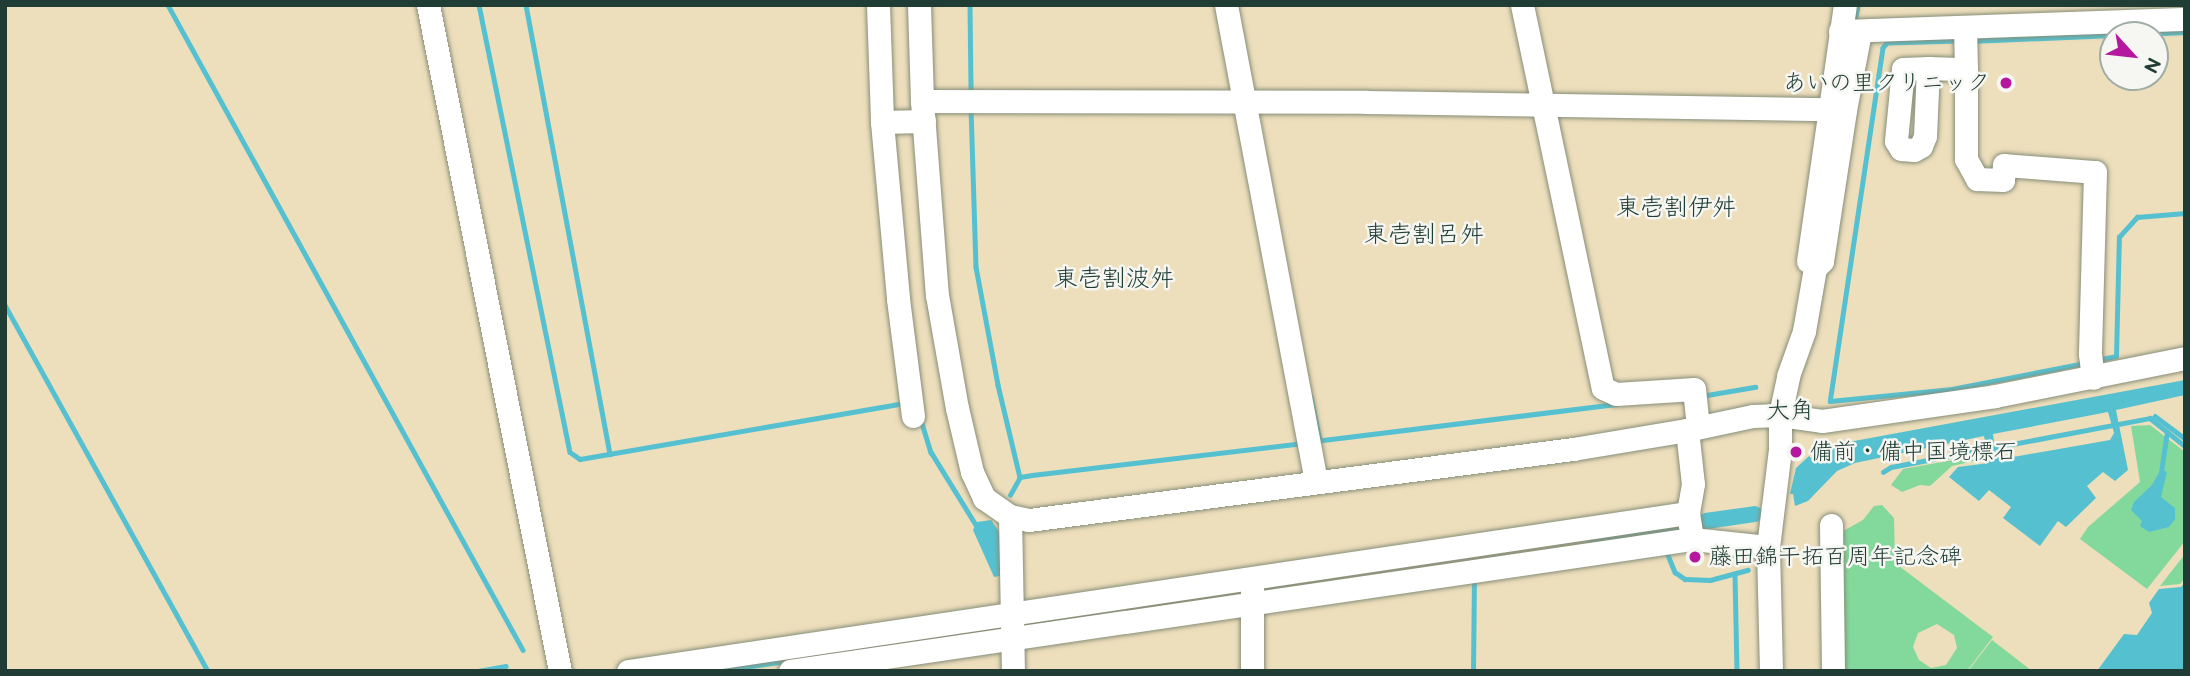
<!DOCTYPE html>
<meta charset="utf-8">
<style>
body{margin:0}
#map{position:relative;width:2190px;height:676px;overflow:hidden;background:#eddebc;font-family:"Balsamiq Sans","Klee One",sans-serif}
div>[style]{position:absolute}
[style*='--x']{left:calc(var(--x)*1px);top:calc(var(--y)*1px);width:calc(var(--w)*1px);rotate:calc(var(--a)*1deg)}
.green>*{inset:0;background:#83d99c}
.water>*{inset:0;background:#55c1d0}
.stream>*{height:4.5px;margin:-2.25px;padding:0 2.25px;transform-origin:2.25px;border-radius:2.25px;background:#55c1d0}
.canal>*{height:16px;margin:-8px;padding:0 8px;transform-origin:8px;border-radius:8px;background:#55c1d0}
.roads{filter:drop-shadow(0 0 2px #868e78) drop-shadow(0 0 2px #868e78)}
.minor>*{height:23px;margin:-11.5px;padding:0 11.5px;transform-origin:11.5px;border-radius:11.5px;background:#fff}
.dots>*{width:19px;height:19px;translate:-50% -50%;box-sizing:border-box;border:4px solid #f6f6f2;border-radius:50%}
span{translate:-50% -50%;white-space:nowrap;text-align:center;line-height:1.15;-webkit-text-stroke:5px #f6f6f2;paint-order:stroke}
.poi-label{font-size:23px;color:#1f3d34}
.right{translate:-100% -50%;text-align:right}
.left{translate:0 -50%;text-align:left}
.neighbourhood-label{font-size:24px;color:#1f3d34}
.frame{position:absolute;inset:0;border:7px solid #1f3d34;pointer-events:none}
.north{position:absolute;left:2099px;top:21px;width:70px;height:70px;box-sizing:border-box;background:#f6f6f2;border:2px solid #a0aca6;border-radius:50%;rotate:117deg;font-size:19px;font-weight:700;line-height:28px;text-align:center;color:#1f3d34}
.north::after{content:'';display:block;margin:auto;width:24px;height:32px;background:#b5179e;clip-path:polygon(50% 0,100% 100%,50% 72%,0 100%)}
</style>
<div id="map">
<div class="green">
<div style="clip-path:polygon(2150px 425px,2185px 452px,2185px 541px,2147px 589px,2080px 539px,2088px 527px,2140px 482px,2131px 426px)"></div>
<div style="clip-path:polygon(1987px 454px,1987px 458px,1952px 466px,1930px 486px,1920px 485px,1902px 492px,1891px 485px,1903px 469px)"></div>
<div style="clip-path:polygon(evenodd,1882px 505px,1894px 518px,1895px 563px,1993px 637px,1967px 671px,1839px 671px,1836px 535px,1863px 520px,1874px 506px,1882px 505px,1937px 624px,1954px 635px,1957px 648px,1946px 665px,1931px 668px,1919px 660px,1913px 647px,1918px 633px,1937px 624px)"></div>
<div style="clip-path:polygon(2185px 554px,2185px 578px,2180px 584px,2160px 586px)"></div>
<div style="clip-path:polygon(1992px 640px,2032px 671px,1968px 671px)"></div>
</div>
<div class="water">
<div style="clip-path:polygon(evenodd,2185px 380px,2185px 395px,2116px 410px,2128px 470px,2115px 481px,2103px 472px,2087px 486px,2096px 498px,2066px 527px,2058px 521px,2040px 546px,2003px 518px,2011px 507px,1989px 490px,1979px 501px,1949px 477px,1958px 467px,1989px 463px,1984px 436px,1855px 463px,1837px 471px,1808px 501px,1795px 506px,1793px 494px,1790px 494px,1796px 468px,1809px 456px,1811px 458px,1827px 446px,2185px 380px,2108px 412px,2114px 433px,2110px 440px,2002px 459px,1996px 455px,1993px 434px,2108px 412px)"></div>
<div style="clip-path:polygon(2161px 469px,2167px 472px,2161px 497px,2175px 508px,2175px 519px,2169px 527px,2149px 532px,2140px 526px,2142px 521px,2131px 510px,2134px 502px,2152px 485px)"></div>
<div style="clip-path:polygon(991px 520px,1002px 536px,1004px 575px,994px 577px,973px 530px,977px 522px)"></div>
<div style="clip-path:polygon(2185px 583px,2185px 671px,2097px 671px,2124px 634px,2137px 635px,2152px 613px,2149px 603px,2159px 589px,2181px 587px)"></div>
</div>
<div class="stream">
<div style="--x:168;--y:5;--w:736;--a:61.17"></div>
<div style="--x:479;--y:5;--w:456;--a:78.5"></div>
<div style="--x:570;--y:452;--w:12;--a:35"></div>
<div style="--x:580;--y:459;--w:329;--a:-9.8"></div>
<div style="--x:526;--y:5;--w:457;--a:79.4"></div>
<div style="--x:970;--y:5;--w:88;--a:89.3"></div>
<div style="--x:1854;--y:22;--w:17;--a:-77"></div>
<div style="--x:1959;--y:41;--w:72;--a:178.4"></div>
<div style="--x:1887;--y:43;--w:6;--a:129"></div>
<div style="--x:1883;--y:48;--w:357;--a:98.5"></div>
<div style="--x:1830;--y:401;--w:123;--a:-5.6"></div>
<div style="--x:1952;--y:389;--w:135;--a:-11.1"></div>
<div style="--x:1971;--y:41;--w:214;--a:-2.4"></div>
<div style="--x:971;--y:108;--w:159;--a:88.2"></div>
<div style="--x:976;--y:267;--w:120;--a:79.4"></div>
<div style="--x:998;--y:385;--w:95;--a:76.6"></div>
<div style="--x:5;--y:305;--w:419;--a:61"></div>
<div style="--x:2116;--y:356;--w:119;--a:-88.6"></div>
<div style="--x:2119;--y:237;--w:27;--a:-48"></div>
<div style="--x:2137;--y:217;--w:48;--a:-4.8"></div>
<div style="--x:2096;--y:360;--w:20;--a:-11"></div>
<div style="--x:1701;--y:396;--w:55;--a:-9.5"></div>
<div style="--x:1311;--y:397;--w:45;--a:78.4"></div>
<div style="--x:2155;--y:416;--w:38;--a:37"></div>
<div style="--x:921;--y:420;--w:34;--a:73"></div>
<div style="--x:931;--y:452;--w:89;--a:58.3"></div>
<div style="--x:1315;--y:441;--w:303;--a:-7"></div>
<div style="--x:1883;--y:472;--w:9;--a:-32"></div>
<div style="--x:1891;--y:467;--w:264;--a:-10.7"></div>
<div style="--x:2150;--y:418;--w:45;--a:38.7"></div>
<div style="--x:2161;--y:472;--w:40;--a:-81.5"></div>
<div style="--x:1010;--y:495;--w:21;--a:-61"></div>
<div style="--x:1020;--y:477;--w:12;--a:-9"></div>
<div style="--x:1032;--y:475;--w:273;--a:-6.7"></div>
<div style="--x:1590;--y:542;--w:87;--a:-8.6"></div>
<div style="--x:1666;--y:550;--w:24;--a:68"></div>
<div style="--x:1675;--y:572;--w:12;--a:35"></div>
<div style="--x:1685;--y:579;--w:25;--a:2"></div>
<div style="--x:1710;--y:580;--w:39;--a:-15"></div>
<div style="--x:1735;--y:575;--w:96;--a:88.8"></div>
<div style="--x:478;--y:671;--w:28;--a:-10"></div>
<div style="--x:716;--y:671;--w:77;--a:-8.2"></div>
<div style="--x:1473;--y:671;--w:93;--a:-89.4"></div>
</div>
<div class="canal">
<div style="--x:1706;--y:521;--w:49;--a:-8.1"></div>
</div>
<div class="roads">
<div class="minor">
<div style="--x:428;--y:5;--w:679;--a:78.79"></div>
<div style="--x:878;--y:5;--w:117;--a:88"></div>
<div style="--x:882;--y:122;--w:178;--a:84.8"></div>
<div style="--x:898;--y:299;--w:118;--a:82.7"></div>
<div style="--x:919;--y:5;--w:96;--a:88.2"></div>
<div style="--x:922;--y:101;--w:195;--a:85.6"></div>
<div style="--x:937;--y:295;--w:115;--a:80"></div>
<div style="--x:957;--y:408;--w:66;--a:76.8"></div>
<div style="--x:972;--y:472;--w:29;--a:65"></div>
<div style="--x:984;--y:498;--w:32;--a:35"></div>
<div style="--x:1010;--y:516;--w:155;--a:88.9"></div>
<div style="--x:1226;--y:5;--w:485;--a:79.3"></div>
<div style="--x:1522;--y:5;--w:391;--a:78.1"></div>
<div style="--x:1603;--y:388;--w:14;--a:25"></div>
<div style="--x:1616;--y:394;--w:78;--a:-3.7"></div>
<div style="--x:1694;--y:389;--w:38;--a:84"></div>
<div style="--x:1965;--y:28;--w:41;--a:88.6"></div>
<div style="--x:1840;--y:31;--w:345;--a:-2"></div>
<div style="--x:1928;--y:68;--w:25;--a:178"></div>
<div style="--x:1903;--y:69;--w:72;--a:95.6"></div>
<div style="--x:1896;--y:141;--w:9;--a:58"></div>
<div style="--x:1901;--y:149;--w:13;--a:4"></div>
<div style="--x:1914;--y:150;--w:8;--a:-30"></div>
<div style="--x:1921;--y:146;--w:11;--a:-68"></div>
<div style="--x:1925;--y:136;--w:68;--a:-87.5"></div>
<div style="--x:1928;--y:68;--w:38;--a:2"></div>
<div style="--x:1966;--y:69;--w:90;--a:90"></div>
<div style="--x:1966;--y:159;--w:23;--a:61"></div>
<div style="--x:1977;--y:179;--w:26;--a:2"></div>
<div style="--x:2003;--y:180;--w:15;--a:-86"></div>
<div style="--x:2004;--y:165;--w:91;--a:4.4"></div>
<div style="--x:2095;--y:172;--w:182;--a:91.6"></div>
<div style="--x:2090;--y:354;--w:24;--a:83"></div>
<div style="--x:922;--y:101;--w:444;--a:0.1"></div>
<div style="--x:1366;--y:102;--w:462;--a:0.9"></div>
<div style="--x:882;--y:122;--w:42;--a:-1.4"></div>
<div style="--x:1808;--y:261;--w:259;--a:-81.8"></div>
<div style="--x:1687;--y:430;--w:54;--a:83.7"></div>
<div style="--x:1693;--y:484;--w:29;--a:100"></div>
<div style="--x:1688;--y:513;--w:26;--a:81"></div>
<div style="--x:1692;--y:539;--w:76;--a:6"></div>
<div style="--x:1010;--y:516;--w:19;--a:12"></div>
<div style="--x:1029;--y:520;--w:549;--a:-7.44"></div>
<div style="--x:1573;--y:449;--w:116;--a:-9.5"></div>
<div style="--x:1687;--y:430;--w:67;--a:-12"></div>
<div style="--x:1753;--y:416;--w:27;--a:-2"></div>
<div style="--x:1780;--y:415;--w:42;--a:8.1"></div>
<div style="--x:1822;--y:421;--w:175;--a:-8.2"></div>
<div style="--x:1995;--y:396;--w:194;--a:-11.3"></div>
<div style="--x:1831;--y:525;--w:146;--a:89.2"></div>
<div style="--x:1252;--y:589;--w:82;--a:90"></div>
<div style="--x:628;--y:671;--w:1072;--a:-8.48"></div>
<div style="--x:790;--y:671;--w:912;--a:-8.33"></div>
<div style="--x:1771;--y:671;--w:124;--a:-91.4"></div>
<div style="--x:1768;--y:547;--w:99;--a:-83"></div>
<div style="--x:1780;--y:449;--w:34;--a:-90"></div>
<div style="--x:1780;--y:415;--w:40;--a:-78"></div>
<div style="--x:1788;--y:376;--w:48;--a:-70.4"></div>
<div style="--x:1804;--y:331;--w:64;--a:-80.1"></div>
<div style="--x:1815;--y:268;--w:10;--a:-45"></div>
<div style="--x:1822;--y:261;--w:153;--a:-81.3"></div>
<div style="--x:1845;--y:110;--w:79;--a:-79.1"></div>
</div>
</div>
<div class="dots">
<div style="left:2006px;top:83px;background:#b5179e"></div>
<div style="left:1796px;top:452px;background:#b5179e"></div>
<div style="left:1695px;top:557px;background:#b5179e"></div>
</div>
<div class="poi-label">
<span class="right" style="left:1990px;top:83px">あいの里クリニック</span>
<span class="left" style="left:1810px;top:452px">備前・備中国境標石</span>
<span class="left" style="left:1709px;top:557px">藤田錦干拓百周年記念碑</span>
</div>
<div class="neighbourhood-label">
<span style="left:1676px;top:208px">東壱割伊舛</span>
<span style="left:1424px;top:235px">東壱割呂舛</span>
<span style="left:1114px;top:279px">東壱割波舛</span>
<span style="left:1790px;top:411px">大角</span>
</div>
<div class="frame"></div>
<div class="north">N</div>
</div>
